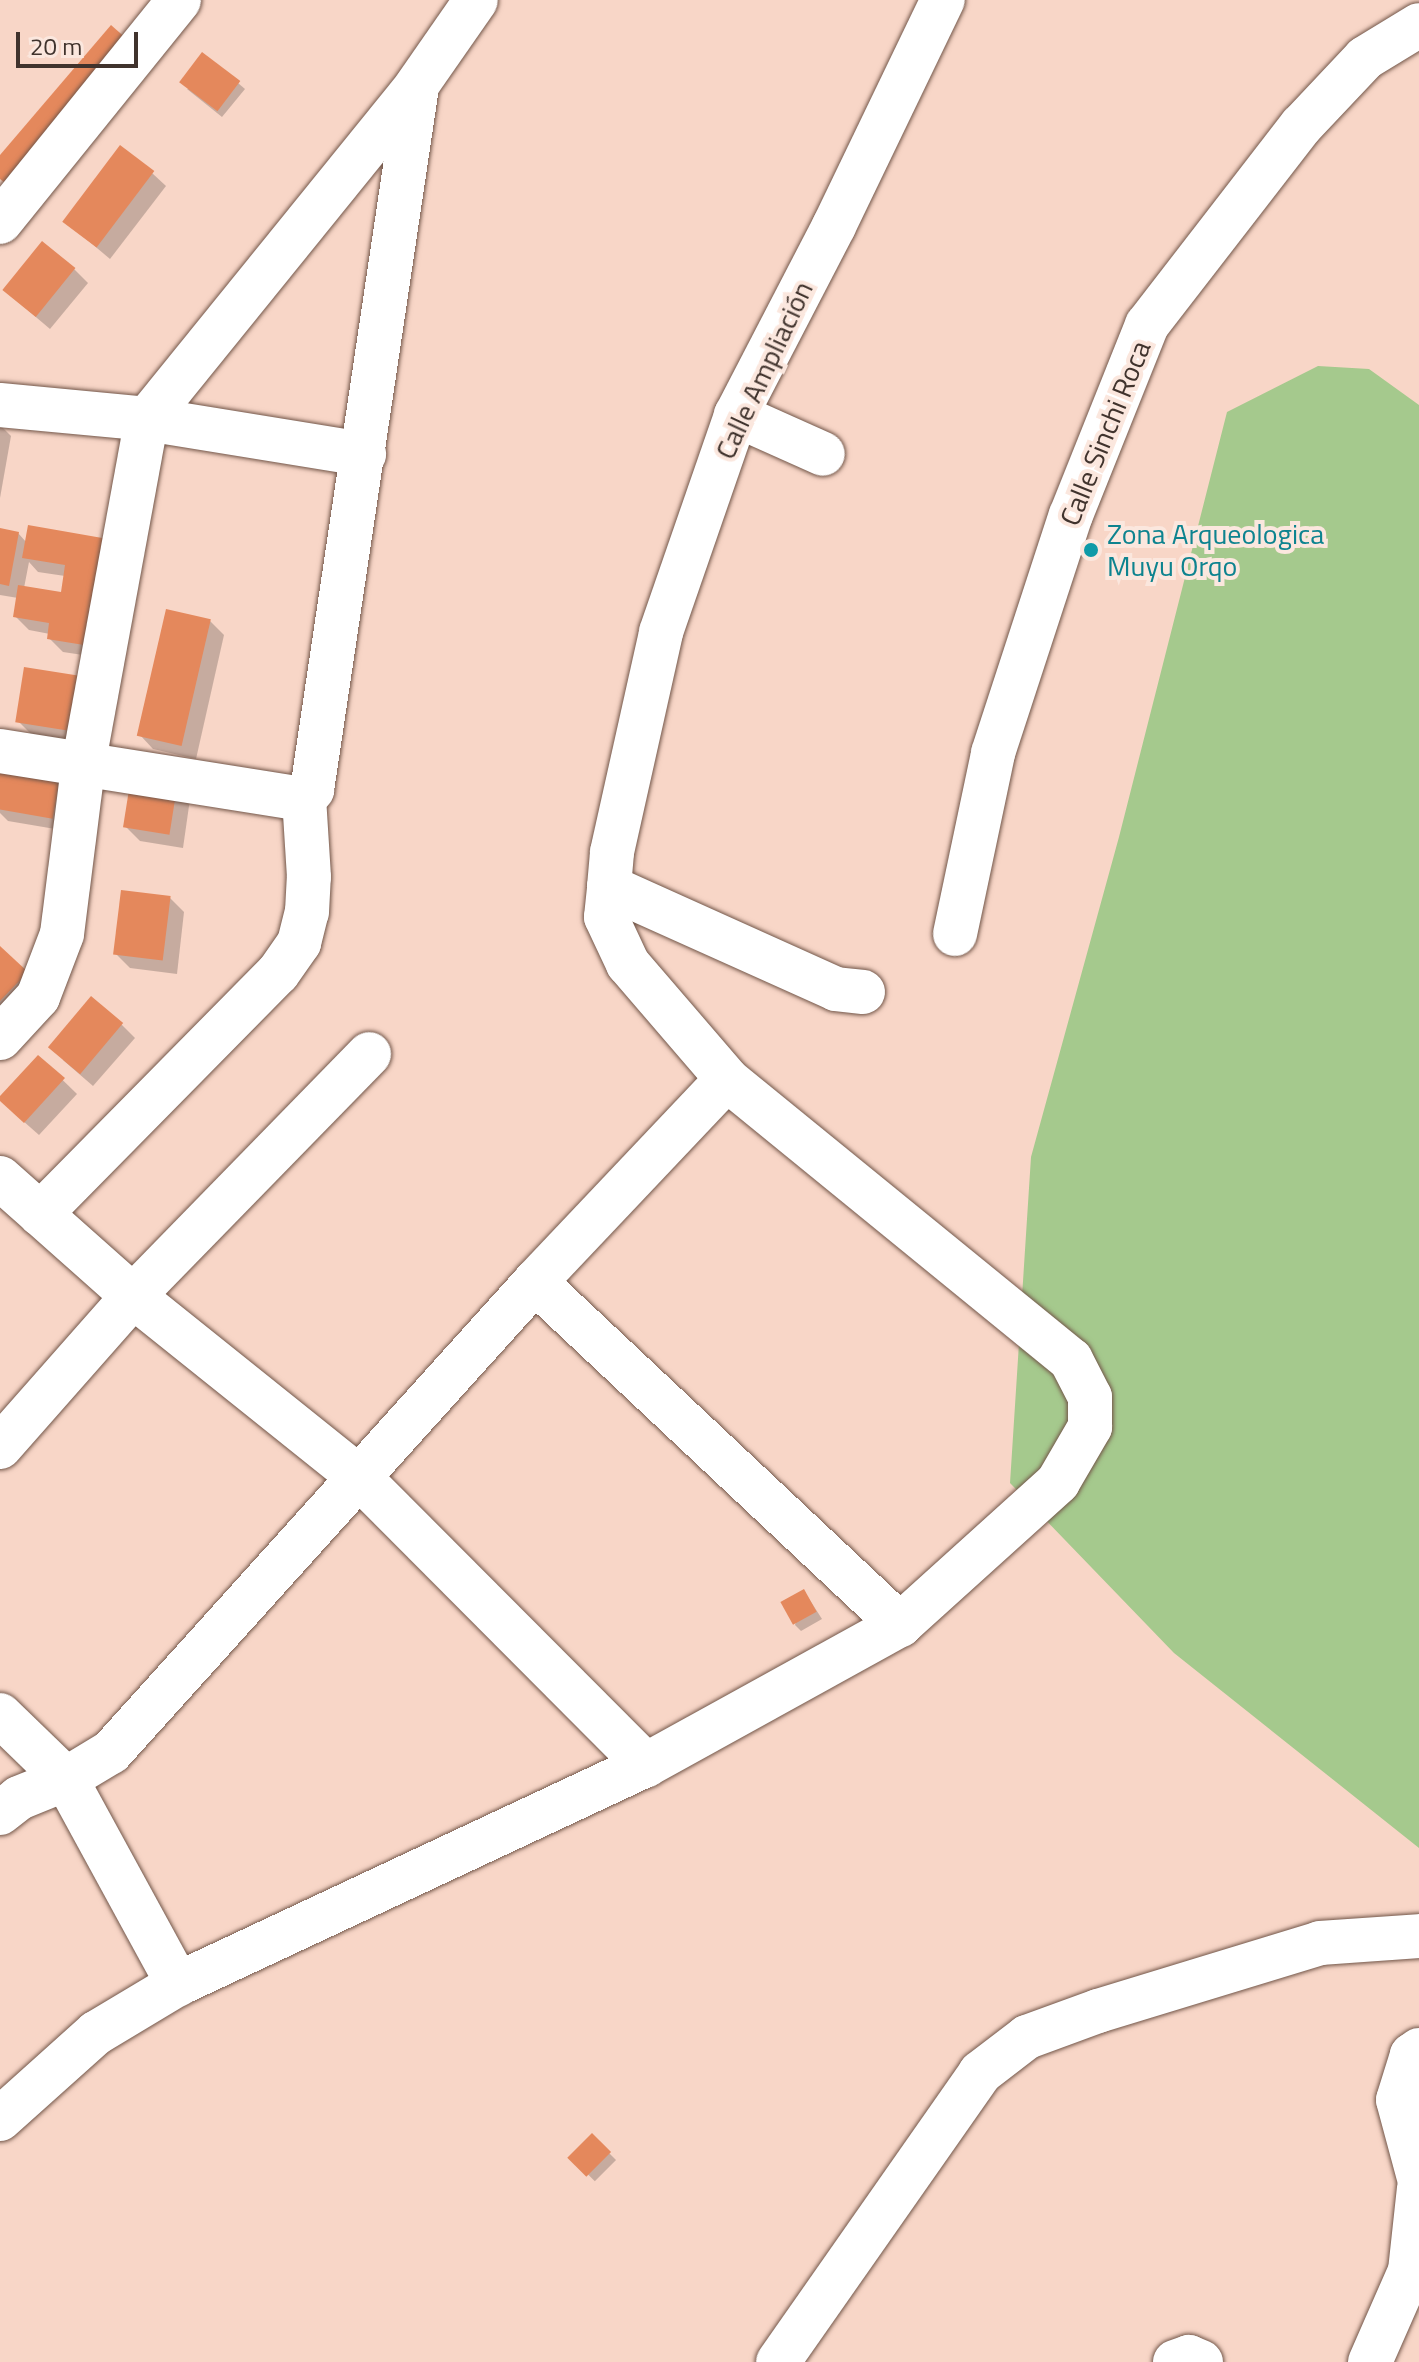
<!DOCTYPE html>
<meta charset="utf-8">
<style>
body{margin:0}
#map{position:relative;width:1419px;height:2362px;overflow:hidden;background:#f8d6c7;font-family:"Titillium Web",sans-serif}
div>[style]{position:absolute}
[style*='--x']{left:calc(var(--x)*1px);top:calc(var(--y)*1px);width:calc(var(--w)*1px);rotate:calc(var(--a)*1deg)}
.green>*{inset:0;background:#a5c98d}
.shadow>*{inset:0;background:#0003;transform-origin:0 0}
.building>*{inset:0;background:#e4885c;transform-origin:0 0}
.roads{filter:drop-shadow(0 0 2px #725649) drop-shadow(0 0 2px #725649)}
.minor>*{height:44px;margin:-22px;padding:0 22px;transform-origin:22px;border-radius:22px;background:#fff}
.dots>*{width:22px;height:22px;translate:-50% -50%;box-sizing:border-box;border:4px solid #fbe7de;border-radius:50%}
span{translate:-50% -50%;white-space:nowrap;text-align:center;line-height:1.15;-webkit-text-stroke:8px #fbe7de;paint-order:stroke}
.street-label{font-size:28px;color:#40332d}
.culture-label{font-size:28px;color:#0d838f}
.left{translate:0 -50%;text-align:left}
.scale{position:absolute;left:16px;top:32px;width:122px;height:36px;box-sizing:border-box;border:4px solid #40332d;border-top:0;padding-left:10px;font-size:24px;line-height:28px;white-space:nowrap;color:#40332d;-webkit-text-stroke:6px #fbe7de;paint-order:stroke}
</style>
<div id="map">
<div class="green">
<div style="clip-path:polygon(1318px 366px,1369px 369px,1419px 405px,1419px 1848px,1174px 1653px,1010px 1483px,1031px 1157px,1119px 837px,1227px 412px)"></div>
</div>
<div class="shadow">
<div style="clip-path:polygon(238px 83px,245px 89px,222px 117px,187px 89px)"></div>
<div style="clip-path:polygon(152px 173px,166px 186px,110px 259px,65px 221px)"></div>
<div style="clip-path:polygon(74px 269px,88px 283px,50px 329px,4px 290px)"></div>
<div style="clip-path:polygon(0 425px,11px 436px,0 498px)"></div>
<div style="clip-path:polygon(evenodd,0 530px,18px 533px,27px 543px,107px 540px,103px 658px,63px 652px,49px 638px,50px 634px,29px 630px,15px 616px,18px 598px,0 595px,0 530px,29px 562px,38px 572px,65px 576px,62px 594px,24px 588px,29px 562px)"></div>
<div style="clip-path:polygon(210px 621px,224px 635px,196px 759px,153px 749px,140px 735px)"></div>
<div style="clip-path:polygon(25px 669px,100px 745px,32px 735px,18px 721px)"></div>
<div style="clip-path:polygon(0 774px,58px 784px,72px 798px,67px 831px,8px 821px,0 813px)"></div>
<div style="clip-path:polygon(132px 779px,190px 799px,183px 848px,140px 841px,126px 827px)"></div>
<div style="clip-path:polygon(170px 898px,184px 912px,177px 974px,130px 968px,116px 954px)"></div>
<div style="clip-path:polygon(0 948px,40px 987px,0 1029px)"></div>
<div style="clip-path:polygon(121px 1024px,135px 1038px,93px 1086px,63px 1060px)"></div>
<div style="clip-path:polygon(39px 1057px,77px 1094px,39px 1135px,14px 1113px)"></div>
<div style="clip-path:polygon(804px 1591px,822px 1619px,801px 1631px,795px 1625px)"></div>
<div style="left:592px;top:2136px;width:34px;height:30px;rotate:45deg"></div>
</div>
<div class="building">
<div style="clip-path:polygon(111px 25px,137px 48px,15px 191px,0 179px,0 155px)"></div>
<div style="left:202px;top:52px;width:48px;height:38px;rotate:37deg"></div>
<div style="left:120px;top:145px;width:43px;height:96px;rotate:37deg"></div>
<div style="left:42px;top:241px;width:43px;height:63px;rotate:39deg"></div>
<div style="clip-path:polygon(28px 525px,108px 539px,90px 646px,47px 639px,49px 623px,13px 617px,18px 585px,61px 592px,65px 565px,22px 558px)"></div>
<div style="clip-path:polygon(0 528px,19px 532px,9px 586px,0 584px)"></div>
<div style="left:166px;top:609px;width:46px;height:130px;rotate:13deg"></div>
<div style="left:24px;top:667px;width:72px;height:56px;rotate:9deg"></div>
<div style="left:0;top:772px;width:60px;height:37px;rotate:10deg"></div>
<div style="left:131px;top:777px;width:47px;height:51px;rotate:9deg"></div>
<div style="left:121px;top:890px;width:50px;height:65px;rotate:7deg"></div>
<div style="clip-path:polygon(0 946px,28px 972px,0 1001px)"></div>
<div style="left:91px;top:996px;width:42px;height:67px;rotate:40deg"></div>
<div style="clip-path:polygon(38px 1055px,65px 1078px,24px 1123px,0 1101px,0 1096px)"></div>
<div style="left:804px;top:1589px;width:26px;height:27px;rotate:61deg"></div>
<div style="left:592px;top:2133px;width:27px;height:35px;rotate:45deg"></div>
</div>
<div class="roads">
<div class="minor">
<div style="--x:0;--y:222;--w:285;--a:-51.1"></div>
<div style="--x:0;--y:405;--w:148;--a:5.4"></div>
<div style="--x:147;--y:419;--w:220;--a:9.2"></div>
<div style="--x:736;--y:415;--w:95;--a:24.1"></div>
<div style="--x:0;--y:751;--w:295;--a:9"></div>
<div style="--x:291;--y:797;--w:13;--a:0"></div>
<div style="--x:304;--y:797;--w:11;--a:-41"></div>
<div style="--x:312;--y:790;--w:711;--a:-81.51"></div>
<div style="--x:955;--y:934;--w:185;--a:-78.1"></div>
<div style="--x:993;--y:753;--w:250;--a:-71.9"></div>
<div style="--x:1071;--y:515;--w:205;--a:-68.2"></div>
<div style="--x:1147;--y:325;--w:252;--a:-52.3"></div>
<div style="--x:1301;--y:126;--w:93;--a:-46.7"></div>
<div style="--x:1365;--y:58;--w:63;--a:-31.4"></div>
<div style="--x:863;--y:992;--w:27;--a:-174"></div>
<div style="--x:836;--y:989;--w:249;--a:-155.8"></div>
<div style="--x:609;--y:887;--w:35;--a:-85"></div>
<div style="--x:612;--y:852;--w:225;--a:-77.4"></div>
<div style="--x:661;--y:632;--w:230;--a:-70.9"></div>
<div style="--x:736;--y:415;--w:213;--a:-62.6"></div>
<div style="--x:834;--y:226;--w:251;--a:-64.3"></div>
<div style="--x:0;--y:1038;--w:56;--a:-47.2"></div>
<div style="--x:38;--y:997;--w:67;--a:-69.1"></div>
<div style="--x:62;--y:934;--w:174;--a:-82.8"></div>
<div style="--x:84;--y:761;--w:348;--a:-79.6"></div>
<div style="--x:147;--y:419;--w:429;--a:-51"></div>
<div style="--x:417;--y:85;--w:103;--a:-55.2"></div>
<div style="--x:0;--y:1178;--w:178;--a:41.6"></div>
<div style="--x:133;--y:1296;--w:290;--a:38.7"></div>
<div style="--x:359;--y:1477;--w:407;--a:45.1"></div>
<div style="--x:40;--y:1214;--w:339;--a:-45.4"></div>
<div style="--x:278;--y:973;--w:37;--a:-55"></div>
<div style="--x:299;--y:943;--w:32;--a:-76"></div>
<div style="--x:307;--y:912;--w:35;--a:-87"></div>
<div style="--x:309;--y:877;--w:80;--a:-93.6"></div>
<div style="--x:535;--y:1282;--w:501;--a:43.22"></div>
<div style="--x:0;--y:1447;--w:201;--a:-48.6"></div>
<div style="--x:133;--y:1296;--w:338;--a:-45.7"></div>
<div style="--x:0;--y:1715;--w:92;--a:44.1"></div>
<div style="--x:66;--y:1779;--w:234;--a:61.4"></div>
<div style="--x:0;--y:1813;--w:24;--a:-38"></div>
<div style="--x:19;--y:1798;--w:51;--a:-22"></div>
<div style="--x:66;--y:1779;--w:52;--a:-31"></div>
<div style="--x:111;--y:1752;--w:633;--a:-47.95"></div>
<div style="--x:535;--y:1282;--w:279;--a:-46.6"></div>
<div style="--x:1419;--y:2050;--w:9;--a:144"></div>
<div style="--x:1412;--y:2055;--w:47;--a:107.3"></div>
<div style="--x:1398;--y:2100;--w:81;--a:74.9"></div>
<div style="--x:0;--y:2119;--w:129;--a:-41.9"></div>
<div style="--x:96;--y:2033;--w:96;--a:-30.9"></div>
<div style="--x:178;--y:1984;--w:517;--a:-25.08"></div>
<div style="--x:646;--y:1765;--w:290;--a:-28.9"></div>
<div style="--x:900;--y:1625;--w:213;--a:-42.1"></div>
<div style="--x:1058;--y:1482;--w:64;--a:-59.8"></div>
<div style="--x:1090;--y:1427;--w:30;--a:-90"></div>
<div style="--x:1090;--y:1397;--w:42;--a:-117.2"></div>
<div style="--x:1071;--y:1360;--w:444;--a:-140.8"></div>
<div style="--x:727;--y:1079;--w:152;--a:-130.7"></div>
<div style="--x:628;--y:964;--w:52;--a:-115.1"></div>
<div style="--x:606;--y:917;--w:30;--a:-84"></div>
<div style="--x:778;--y:2362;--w:353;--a:-55"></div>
<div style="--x:980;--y:2073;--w:59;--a:-37.5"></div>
<div style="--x:1027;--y:2037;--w:76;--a:-20.1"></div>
<div style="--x:1098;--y:2011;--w:232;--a:-17"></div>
<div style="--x:1320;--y:1943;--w:99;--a:-4"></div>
<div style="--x:1175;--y:2362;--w:15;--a:-20"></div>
<div style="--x:1189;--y:2357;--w:13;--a:23"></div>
<div style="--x:1370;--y:2362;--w:99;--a:-66.3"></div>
<div style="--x:1410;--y:2271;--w:83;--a:-83.8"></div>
</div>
</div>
<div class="dots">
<div style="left:1091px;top:550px;background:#0f9aa8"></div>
</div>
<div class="street-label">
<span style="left:764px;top:370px;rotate:-65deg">Calle Ampliación</span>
<span style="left:1105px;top:433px;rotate:-68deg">Calle Sinchi Roca</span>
</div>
<div class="culture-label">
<span class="left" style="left:1107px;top:550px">Zona Arqueologica<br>Muyu Orqo</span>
</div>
<div class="scale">20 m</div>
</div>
